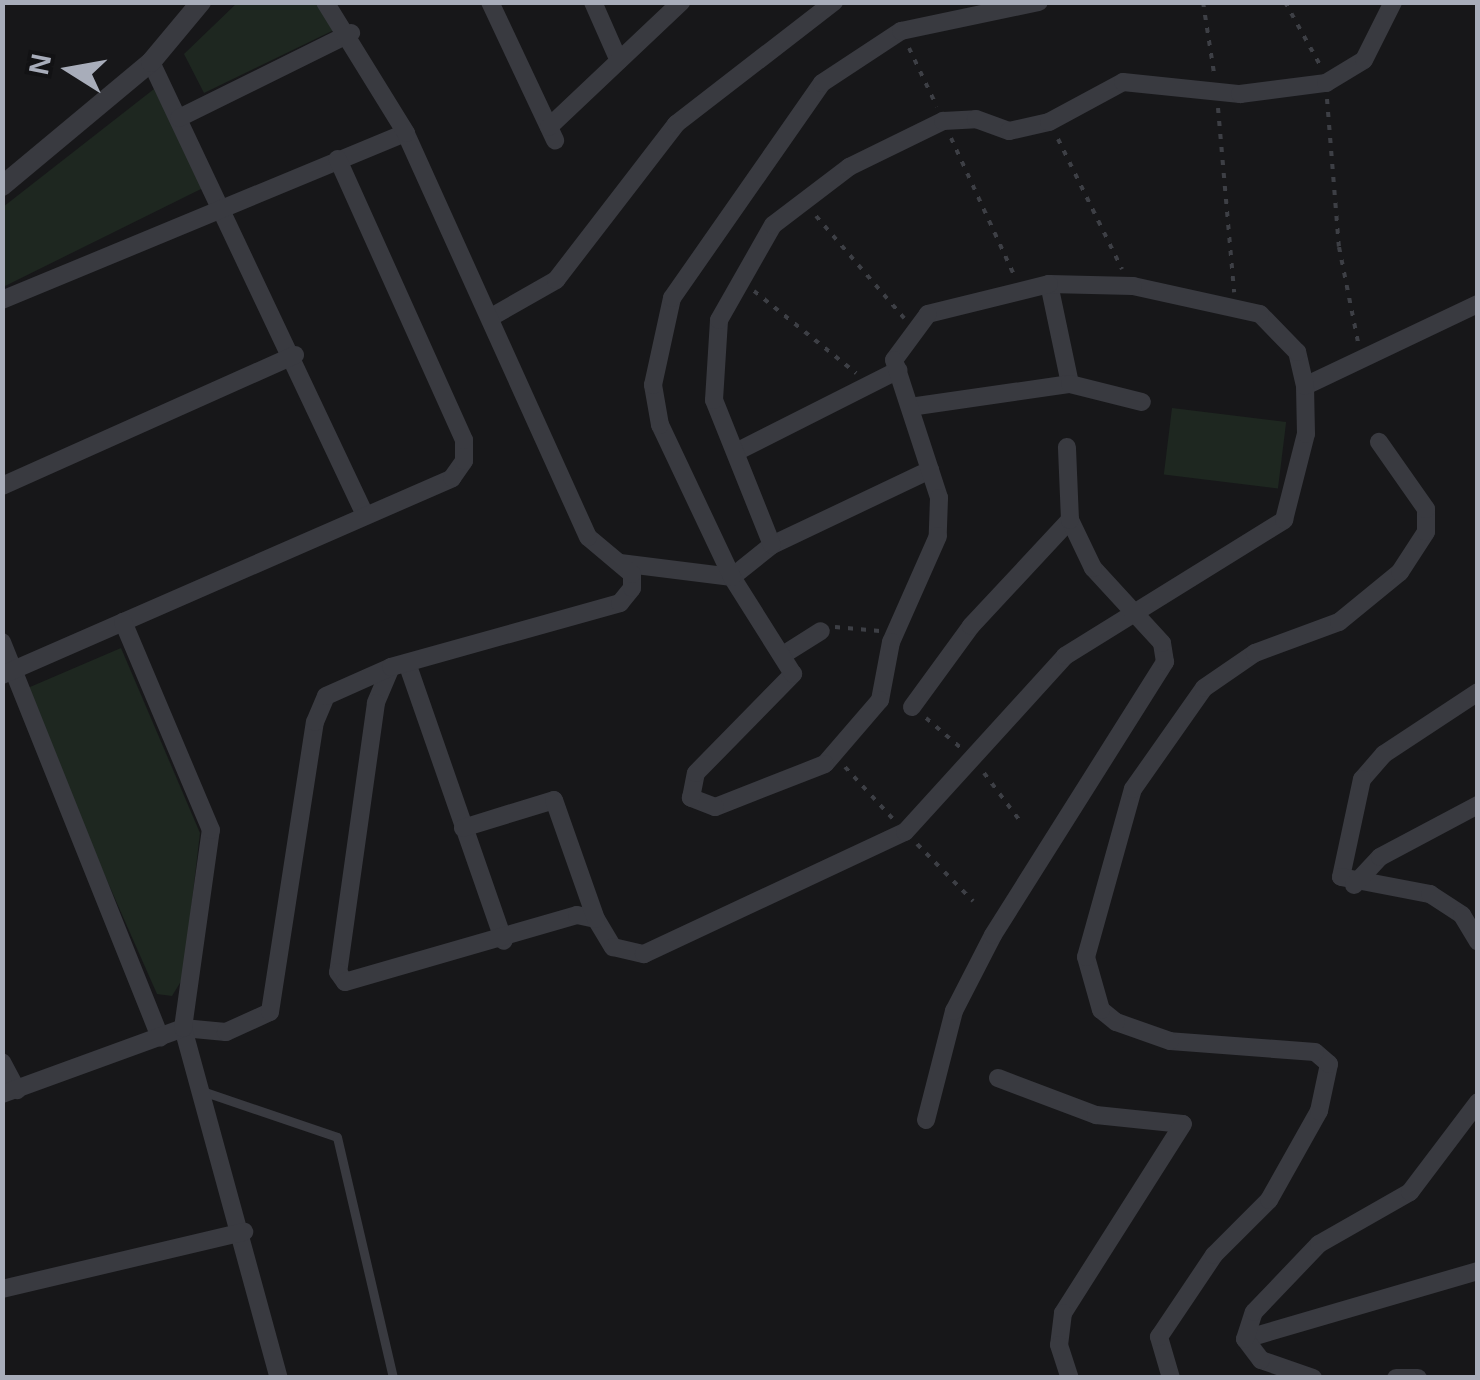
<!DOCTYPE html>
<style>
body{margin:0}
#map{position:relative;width:1480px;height:1380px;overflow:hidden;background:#171719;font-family:Helvetica,sans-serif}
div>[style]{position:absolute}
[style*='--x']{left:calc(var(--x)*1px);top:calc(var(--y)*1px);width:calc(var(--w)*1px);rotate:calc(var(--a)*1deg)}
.green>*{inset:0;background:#1e2720;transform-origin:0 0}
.path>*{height:4px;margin-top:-2px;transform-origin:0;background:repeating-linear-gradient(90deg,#3d3f45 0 5px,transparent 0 13px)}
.service>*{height:9px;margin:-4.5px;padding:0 4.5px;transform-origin:4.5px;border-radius:4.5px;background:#393a40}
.minor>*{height:18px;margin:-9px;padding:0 9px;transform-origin:9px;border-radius:9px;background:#393a40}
.tertiary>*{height:20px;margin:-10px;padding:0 10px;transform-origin:10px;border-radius:10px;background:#393a40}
span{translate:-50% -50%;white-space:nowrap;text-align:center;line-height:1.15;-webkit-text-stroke:10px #121214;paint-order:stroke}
.frame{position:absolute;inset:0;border:5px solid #a8adba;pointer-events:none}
.north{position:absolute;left:20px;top:20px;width:100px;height:100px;-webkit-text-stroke:8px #121214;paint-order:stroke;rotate:281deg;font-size:28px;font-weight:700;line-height:40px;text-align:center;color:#a8adba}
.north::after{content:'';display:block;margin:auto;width:35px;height:45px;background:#a8adba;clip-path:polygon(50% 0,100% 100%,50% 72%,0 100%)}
</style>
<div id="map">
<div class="green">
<div style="clip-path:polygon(237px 3px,316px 3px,334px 30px,204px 93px,184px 54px)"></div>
<div style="clip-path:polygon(154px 89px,205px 187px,3px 287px,3px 207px)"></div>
<div style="left:1172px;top:408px;width:115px;height:67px;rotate:7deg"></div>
<div style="clip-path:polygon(121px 648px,200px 833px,183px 978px,172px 996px,157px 994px,23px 690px)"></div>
</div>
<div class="path">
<div style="--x:1203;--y:2;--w:72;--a:81.2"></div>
<div style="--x:1285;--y:2;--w:72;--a:60.9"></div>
<div style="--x:909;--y:48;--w:65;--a:64.6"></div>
<div style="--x:1327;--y:99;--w:148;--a:85.4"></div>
<div style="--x:1339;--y:247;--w:97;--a:78.7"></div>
<div style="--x:1218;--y:108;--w:185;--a:85"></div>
<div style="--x:951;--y:138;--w:151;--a:65.3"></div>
<div style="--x:1058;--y:139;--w:145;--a:63.8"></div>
<div style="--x:816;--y:216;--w:135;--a:49.2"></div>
<div style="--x:754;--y:291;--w:131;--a:38.8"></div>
<div style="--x:835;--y:627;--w:45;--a:5.1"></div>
<div style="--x:926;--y:718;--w:46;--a:40.6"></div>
<div style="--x:845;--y:767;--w:71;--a:47.3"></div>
<div style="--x:984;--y:773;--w:60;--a:53.1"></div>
<div style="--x:917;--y:844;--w:80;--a:45.5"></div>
</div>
<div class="service">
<div style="--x:205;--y:1092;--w:139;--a:18.8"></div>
<div style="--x:337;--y:1137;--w:247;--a:76.9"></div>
</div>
<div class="minor">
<div style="--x:490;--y:2;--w:153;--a:64.8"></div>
<div style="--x:593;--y:2;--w:64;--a:66.2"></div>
<div style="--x:151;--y:62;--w:501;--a:64.71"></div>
<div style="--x:179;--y:118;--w:192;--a:-26.3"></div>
<div style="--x:549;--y:127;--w:182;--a:-43.4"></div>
<div style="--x:1049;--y:284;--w:102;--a:78.1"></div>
<div style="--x:2;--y:300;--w:437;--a:-22.5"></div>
<div style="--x:493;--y:316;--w:73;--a:-29.7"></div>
<div style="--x:556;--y:280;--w:197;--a:-52.4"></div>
<div style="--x:676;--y:124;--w:200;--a:-37.7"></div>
<div style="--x:1305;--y:386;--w:191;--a:-25.4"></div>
<div style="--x:910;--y:407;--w:162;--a:-8.2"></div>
<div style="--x:1070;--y:384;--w:74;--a:14"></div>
<div style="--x:736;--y:452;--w:182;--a:-26.8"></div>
<div style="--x:2;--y:486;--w:321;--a:-24.1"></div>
<div style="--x:772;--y:545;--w:175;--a:-25.4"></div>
<div style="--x:620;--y:563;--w:113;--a:7.1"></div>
<div style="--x:732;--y:577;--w:51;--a:-38.7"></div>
<div style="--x:772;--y:545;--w:156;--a:-111.8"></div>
<div style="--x:714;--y:400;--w:80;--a:-86.4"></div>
<div style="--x:719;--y:320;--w:109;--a:-60.4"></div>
<div style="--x:773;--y:225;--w:96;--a:-37.3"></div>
<div style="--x:849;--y:167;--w:105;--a:-26.1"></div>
<div style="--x:943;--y:121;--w:33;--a:-3"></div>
<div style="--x:976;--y:119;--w:35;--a:20"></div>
<div style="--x:1009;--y:131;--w:41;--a:-12.7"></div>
<div style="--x:1049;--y:122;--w:84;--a:-28.4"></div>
<div style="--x:1123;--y:82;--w:118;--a:5.9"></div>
<div style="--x:1240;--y:94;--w:87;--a:-7.3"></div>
<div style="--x:1326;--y:83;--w:44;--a:-31.2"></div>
<div style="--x:1364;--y:60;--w:65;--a:-63.4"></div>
<div style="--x:2;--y:642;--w:426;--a:68.2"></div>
<div style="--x:786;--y:653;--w:41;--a:-32.2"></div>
<div style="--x:407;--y:663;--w:294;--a:70.8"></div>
<div style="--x:391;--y:667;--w:39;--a:113"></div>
<div style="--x:376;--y:703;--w:272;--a:98"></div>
<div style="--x:338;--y:972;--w:12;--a:55"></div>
<div style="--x:345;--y:982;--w:241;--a:-16.1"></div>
<div style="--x:577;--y:915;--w:19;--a:12"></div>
<div style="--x:596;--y:919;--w:33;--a:59"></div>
<div style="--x:613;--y:947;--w:32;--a:13"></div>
<div style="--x:644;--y:954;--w:288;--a:-25.1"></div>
<div style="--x:905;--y:832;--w:238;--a:-47.7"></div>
<div style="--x:1065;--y:656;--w:258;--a:-31.8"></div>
<div style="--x:1284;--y:520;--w:89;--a:-75.7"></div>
<div style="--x:1306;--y:434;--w:48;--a:-91.2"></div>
<div style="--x:1305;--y:386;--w:35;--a:-103"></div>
<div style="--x:1297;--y:352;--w:53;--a:-134.2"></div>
<div style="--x:1260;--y:314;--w:130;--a:-167.6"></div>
<div style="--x:1133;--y:286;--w:84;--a:-178.6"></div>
<div style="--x:1049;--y:284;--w:125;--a:166.1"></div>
<div style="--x:928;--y:314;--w:57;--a:126.5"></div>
<div style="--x:894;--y:360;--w:145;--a:71.9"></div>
<div style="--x:939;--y:498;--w:38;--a:92"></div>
<div style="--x:938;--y:536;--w:116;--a:113.9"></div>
<div style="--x:891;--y:642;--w:59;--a:100.7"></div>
<div style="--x:880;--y:700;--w:84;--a:130.7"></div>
<div style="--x:825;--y:764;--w:118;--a:158.6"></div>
<div style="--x:715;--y:807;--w:26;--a:-159"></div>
<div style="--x:691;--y:798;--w:25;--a:-79"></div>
<div style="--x:696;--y:773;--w:139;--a:-45.6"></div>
<div style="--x:793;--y:674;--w:115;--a:-122.2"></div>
<div style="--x:732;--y:577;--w:168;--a:-115.3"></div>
<div style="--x:660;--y:425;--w:41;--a:-99.9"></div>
<div style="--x:653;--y:385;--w:89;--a:-77.7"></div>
<div style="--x:672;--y:298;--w:262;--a:-55.1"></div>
<div style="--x:822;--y:83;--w:95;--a:-33.4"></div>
<div style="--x:901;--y:31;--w:141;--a:-11.9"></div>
<div style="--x:2;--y:675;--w:491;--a:-23.6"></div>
<div style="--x:452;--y:478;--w:21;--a:-55"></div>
<div style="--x:464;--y:461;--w:21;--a:-90"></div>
<div style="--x:464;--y:440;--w:308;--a:-114.2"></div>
<div style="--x:1478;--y:692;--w:113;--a:146.6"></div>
<div style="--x:1384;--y:754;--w:33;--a:131"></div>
<div style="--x:1362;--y:779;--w:100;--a:102.1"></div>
<div style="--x:1341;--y:877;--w:91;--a:10.8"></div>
<div style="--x:1430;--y:894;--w:38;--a:33"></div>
<div style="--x:1462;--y:915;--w:31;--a:59"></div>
<div style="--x:912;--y:707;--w:100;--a:-53.9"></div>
<div style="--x:971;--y:626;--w:145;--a:-47"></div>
<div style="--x:463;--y:828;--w:95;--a:-17.1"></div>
<div style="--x:554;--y:800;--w:126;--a:70.6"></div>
<div style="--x:1354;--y:885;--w:38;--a:-47"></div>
<div style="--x:1380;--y:857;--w:111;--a:-28"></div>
<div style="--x:183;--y:1028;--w:43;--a:5.3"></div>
<div style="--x:226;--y:1032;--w:48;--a:-24.4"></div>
<div style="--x:270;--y:1012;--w:293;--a:-81.2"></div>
<div style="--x:315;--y:722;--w:28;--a:-67"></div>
<div style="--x:326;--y:696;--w:71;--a:-24"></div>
<div style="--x:391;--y:667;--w:238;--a:-15.6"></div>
<div style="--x:620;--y:603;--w:19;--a:-51"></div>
<div style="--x:632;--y:588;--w:14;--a:-90"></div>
<div style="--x:632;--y:574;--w:57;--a:-139.9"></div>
<div style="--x:588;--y:537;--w:443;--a:-114.3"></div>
<div style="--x:406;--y:133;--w:154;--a:-121.7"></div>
<div style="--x:183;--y:1028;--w:363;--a:74.7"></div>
<div style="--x:2;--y:1062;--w:32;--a:62"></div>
<div style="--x:998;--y:1078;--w:105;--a:20.7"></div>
<div style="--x:1096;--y:1115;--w:87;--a:5.9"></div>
<div style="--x:1183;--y:1124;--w:224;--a:122.4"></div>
<div style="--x:1063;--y:1313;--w:32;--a:97"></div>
<div style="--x:1059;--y:1345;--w:35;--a:72"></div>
<div style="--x:2;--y:1094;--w:193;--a:-20"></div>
<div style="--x:183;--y:1028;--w:200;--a:-82"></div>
<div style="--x:211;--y:830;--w:226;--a:-112.9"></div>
<div style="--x:926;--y:1120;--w:113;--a:-75.6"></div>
<div style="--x:954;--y:1011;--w:85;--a:-62.8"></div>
<div style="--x:993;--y:935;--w:323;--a:-57.8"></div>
<div style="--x:1165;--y:662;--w:19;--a:-99"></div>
<div style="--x:1162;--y:643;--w:102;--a:-132.6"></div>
<div style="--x:1093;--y:568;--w:53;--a:-115.6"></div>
<div style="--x:1070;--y:520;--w:73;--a:-92.4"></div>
<div style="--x:2;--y:1289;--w:249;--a:-13.3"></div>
<div style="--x:1245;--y:1339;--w:243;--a:-16.3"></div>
<div style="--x:1171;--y:1378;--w:43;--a:-106.3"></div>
<div style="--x:1159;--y:1337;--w:99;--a:-56.1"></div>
<div style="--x:1214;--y:1255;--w:78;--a:-45"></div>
<div style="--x:1269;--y:1200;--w:102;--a:-60.7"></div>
<div style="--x:1319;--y:1111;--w:48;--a:-78"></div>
<div style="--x:1329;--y:1064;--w:18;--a:-139"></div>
<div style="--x:1315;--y:1052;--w:145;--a:-175.7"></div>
<div style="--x:1170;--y:1041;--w:57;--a:-160.6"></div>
<div style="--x:1116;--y:1022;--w:19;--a:-141"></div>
<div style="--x:1101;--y:1010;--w:55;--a:-105.8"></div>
<div style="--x:1086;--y:957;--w:174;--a:-74.4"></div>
<div style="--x:1133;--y:789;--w:123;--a:-54.9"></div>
<div style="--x:1204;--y:688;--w:62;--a:-34.5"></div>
<div style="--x:1255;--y:653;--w:90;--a:-20.3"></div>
<div style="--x:1339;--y:622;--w:79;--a:-39.3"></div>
<div style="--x:1400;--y:572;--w:48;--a:-57"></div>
<div style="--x:1426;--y:532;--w:23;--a:-90"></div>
<div style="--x:1426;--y:509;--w:82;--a:-125"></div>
<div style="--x:1313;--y:1378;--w:55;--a:-160.9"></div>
<div style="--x:1261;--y:1360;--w:26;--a:-127"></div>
<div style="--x:1245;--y:1339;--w:28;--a:-72"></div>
<div style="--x:1254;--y:1312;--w:94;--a:-46.3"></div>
<div style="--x:1319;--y:1244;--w:105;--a:-29.7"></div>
<div style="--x:1410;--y:1192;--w:113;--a:-52.9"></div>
<div style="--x:1396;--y:1378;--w:22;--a:0"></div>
</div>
<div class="tertiary">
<div style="--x:2;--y:186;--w:194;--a:-39.8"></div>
<div style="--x:151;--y:62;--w:78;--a:-50.2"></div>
</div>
<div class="frame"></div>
<div class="north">N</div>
</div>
